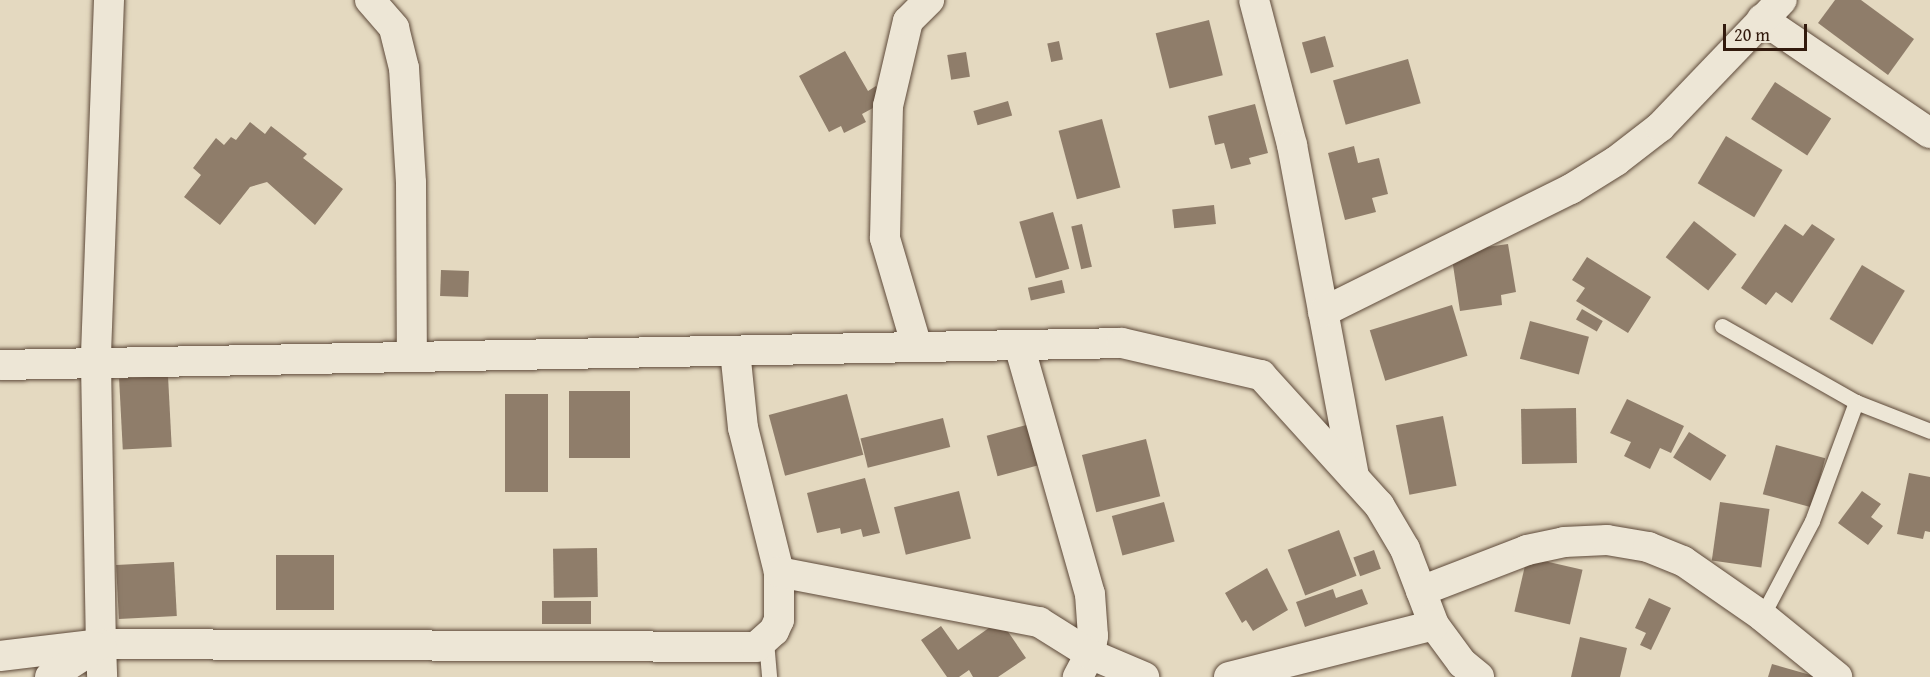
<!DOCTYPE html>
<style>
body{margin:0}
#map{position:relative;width:1930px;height:677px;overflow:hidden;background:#e4d9c0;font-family:"Gentium Book Plus",serif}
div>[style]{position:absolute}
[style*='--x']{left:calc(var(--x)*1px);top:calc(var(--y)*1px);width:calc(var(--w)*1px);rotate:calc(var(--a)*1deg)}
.building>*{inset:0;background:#8f7d6a;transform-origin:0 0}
.roads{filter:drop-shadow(0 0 2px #5e4a3a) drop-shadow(0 0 2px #5e4a3a)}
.lane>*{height:15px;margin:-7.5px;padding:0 7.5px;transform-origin:7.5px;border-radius:7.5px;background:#ede6d6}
.street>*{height:30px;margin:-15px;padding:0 15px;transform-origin:15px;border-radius:15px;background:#ede6d6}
span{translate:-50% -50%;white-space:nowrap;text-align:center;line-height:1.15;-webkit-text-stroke:5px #ede6d6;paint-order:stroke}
.scale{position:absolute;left:1723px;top:24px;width:84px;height:27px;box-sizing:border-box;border:3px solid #321a0d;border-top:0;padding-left:8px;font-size:18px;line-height:21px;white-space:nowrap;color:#321a0d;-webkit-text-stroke:4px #ede6d6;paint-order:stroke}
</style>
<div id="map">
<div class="building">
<div style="clip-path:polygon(1835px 0,1861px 0,1914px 39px,1888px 75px,1818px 23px)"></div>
<div style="left:1209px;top:20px;width:57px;height:55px;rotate:76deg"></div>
<div style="left:1325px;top:36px;width:32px;height:24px;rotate:74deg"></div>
<div style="left:1059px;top:41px;width:19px;height:12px;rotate:78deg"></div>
<div style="clip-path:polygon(845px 51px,868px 91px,876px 86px,884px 102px,862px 114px,866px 122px,844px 133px,841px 126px,829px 132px,799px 76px)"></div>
<div style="left:966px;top:52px;width:25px;height:19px;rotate:81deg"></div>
<div style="left:1408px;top:59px;width:46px;height:78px;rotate:74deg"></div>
<div style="left:1775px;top:82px;width:67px;height:44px;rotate:33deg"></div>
<div style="left:1008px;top:101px;width:15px;height:36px;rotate:74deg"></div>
<div style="clip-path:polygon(1255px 104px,1268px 153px,1249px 158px,1251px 164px,1231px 169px,1224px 143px,1215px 145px,1208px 116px)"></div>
<div style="left:1102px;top:119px;width:71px;height:45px;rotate:75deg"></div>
<div style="clip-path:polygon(250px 122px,265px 134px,271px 126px,307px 154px,303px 158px,343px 189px,315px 225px,267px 182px,250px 187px,220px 225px,184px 197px,201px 175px,193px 168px,216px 138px,224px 145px,231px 137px,236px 140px)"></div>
<div style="left:1726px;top:136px;width:66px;height:55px;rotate:31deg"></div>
<div style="clip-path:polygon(1354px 146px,1358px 163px,1379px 158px,1388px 194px,1372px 198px,1376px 212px,1345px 220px,1328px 153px)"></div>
<div style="left:1214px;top:205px;width:19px;height:42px;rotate:84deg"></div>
<div style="left:1053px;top:212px;width:59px;height:35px;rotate:74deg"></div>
<div style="left:1694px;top:221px;width:54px;height:46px;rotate:38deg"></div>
<div style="left:1082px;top:224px;width:44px;height:11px;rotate:77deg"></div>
<div style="clip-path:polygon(1785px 224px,1803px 236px,1812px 224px,1835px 239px,1792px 303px,1776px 292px,1766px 305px,1741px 288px)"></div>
<div style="clip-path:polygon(1508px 244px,1516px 292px,1501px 295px,1502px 305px,1460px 311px,1451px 252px)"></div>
<div style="clip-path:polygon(1587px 257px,1651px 297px,1628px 333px,1576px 301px,1585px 288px,1572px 280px)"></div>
<div style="left:1862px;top:265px;width:50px;height:63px;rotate:31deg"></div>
<div style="left:441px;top:270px;width:28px;height:26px;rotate:2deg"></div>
<div style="left:1062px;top:280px;width:13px;height:35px;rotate:77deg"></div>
<div style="left:1452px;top:305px;width:53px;height:86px;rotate:73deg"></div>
<div style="left:1582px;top:309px;width:24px;height:12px;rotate:30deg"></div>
<div style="left:1530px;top:321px;width:61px;height:39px;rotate:15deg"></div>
<div style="left:168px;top:376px;width:71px;height:49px;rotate:87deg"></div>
<div style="left:630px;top:391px;width:67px;height:61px;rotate:90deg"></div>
<div style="left:505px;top:394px;width:43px;height:98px"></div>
<div style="left:847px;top:394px;width:63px;height:81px;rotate:75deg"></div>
<div style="clip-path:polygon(1627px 399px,1684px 426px,1671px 453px,1660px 448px,1650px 469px,1624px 456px,1631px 442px,1610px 433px)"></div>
<div style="left:1576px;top:408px;width:55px;height:55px;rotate:89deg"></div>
<div style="left:1443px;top:416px;width:71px;height:48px;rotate:79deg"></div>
<div style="left:943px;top:418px;width:30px;height:85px;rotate:76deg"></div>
<div style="left:1034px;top:423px;width:42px;height:49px;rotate:75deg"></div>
<div style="left:1689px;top:432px;width:44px;height:30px;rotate:32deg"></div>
<div style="left:1146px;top:439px;width:59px;height:66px;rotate:76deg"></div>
<div style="left:1776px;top:445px;width:51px;height:51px;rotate:15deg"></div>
<div style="clip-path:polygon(1909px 473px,1930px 477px,1930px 532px,1925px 531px,1923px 539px,1897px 534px)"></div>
<div style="clip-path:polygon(865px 478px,880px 533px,863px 537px,861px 529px,841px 534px,840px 528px,817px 533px,807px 493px)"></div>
<div style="left:959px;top:491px;width:49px;height:67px;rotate:76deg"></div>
<div style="clip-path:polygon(1862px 491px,1881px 504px,1871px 517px,1883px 526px,1868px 545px,1838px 523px)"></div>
<div style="left:1164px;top:502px;width:41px;height:54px;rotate:75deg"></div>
<div style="left:1720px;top:502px;width:50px;height:59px;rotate:8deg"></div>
<div style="left:1339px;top:530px;width:49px;height:55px;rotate:69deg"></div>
<div style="left:597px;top:548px;width:49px;height:44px;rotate:89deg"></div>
<div style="left:1374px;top:550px;width:20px;height:22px;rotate:70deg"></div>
<div style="left:334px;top:555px;width:55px;height:58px;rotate:90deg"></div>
<div style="left:1527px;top:557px;width:57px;height:56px;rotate:13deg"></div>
<div style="left:174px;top:562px;width:54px;height:58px;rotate:87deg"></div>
<div style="clip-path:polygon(1267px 568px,1288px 610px,1253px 631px,1246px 620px,1242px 623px,1225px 593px)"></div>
<div style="clip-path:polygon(1333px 589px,1336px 598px,1362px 589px,1368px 604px,1305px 627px,1296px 602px)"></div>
<div style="clip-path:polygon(1649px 598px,1671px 608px,1651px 650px,1640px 645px,1646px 633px,1635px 628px)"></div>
<div style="left:591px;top:601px;width:23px;height:49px;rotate:90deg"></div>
<div style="clip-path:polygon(1000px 620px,1026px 658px,998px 677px,973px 677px,969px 670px,959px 677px,947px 677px,921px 640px,941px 626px,958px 650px)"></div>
<div style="clip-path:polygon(1580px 637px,1627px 648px,1620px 677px,1571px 677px)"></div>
<div style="clip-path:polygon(1772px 664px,1814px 676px,1814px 677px,1768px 677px)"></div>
</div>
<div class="roads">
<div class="lane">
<div style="--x:1722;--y:326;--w:154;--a:29.6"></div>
<div style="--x:1856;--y:402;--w:79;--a:21.4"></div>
<div style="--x:1762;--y:616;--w:107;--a:-62.2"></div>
<div style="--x:1812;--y:521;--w:127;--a:-69.7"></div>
<div style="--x:766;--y:641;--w:36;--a:85"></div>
</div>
<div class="street">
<div style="--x:109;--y:0;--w:363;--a:92.1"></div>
<div style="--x:96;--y:363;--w:281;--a:89"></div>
<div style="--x:101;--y:644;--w:655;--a:0.26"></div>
<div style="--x:756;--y:647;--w:24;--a:-42"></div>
<div style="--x:774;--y:631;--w:12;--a:-66"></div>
<div style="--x:779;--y:620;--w:48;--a:-90"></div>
<div style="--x:779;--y:572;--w:148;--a:-104"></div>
<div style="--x:743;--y:428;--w:77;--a:-95.9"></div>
<div style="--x:370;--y:0;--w:37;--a:49"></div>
<div style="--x:394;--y:28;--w:41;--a:76"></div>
<div style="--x:404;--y:68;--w:115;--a:86.5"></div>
<div style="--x:411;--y:183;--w:174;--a:89.7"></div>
<div style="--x:1254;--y:0;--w:150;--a:75.3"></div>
<div style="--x:1292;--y:145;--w:338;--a:79.4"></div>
<div style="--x:1762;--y:19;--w:203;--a:34.2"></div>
<div style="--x:1323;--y:312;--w:277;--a:-26.4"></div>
<div style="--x:1571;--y:189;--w:53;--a:-31.9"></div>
<div style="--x:1616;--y:161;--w:56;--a:-37.7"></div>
<div style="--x:1660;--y:127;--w:176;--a:-46.2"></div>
<div style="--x:1019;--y:345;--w:259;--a:74.1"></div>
<div style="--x:1090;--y:594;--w:42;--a:85.9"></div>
<div style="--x:1093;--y:636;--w:18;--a:99"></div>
<div style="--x:1090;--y:654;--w:26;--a:118"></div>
<div style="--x:917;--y:347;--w:114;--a:-106.4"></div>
<div style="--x:885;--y:238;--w:132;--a:-88.7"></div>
<div style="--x:888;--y:106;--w:87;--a:-76.8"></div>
<div style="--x:908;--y:21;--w:30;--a:-45"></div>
<div style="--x:0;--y:365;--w:1122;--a:-1.12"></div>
<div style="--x:1122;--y:343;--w:143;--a:13"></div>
<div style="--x:1261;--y:375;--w:176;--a:47.8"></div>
<div style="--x:1379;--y:505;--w:51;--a:59.4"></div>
<div style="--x:1405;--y:549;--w:81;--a:69.1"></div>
<div style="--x:1434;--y:625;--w:47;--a:53.6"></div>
<div style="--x:1462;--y:663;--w:22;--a:39"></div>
<div style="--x:779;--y:572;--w:265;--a:10.9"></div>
<div style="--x:1039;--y:622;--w:60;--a:32.1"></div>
<div style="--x:1090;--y:654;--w:59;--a:23.1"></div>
<div style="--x:1421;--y:591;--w:114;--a:-21.1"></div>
<div style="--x:1527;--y:550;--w:38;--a:-12"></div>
<div style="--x:1564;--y:542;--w:43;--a:-2.7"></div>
<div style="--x:1607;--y:540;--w:42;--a:9.7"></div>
<div style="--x:1648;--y:547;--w:38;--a:22"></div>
<div style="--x:1683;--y:561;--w:96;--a:34.8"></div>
<div style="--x:1762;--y:616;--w:97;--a:39.1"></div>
<div style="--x:101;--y:644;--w:33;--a:88"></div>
<div style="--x:0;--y:656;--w:102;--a:-6.8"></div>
<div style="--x:50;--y:677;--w:55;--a:-33.1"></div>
<div style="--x:1229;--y:677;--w:211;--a:-14.2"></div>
</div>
</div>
<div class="scale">20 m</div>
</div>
